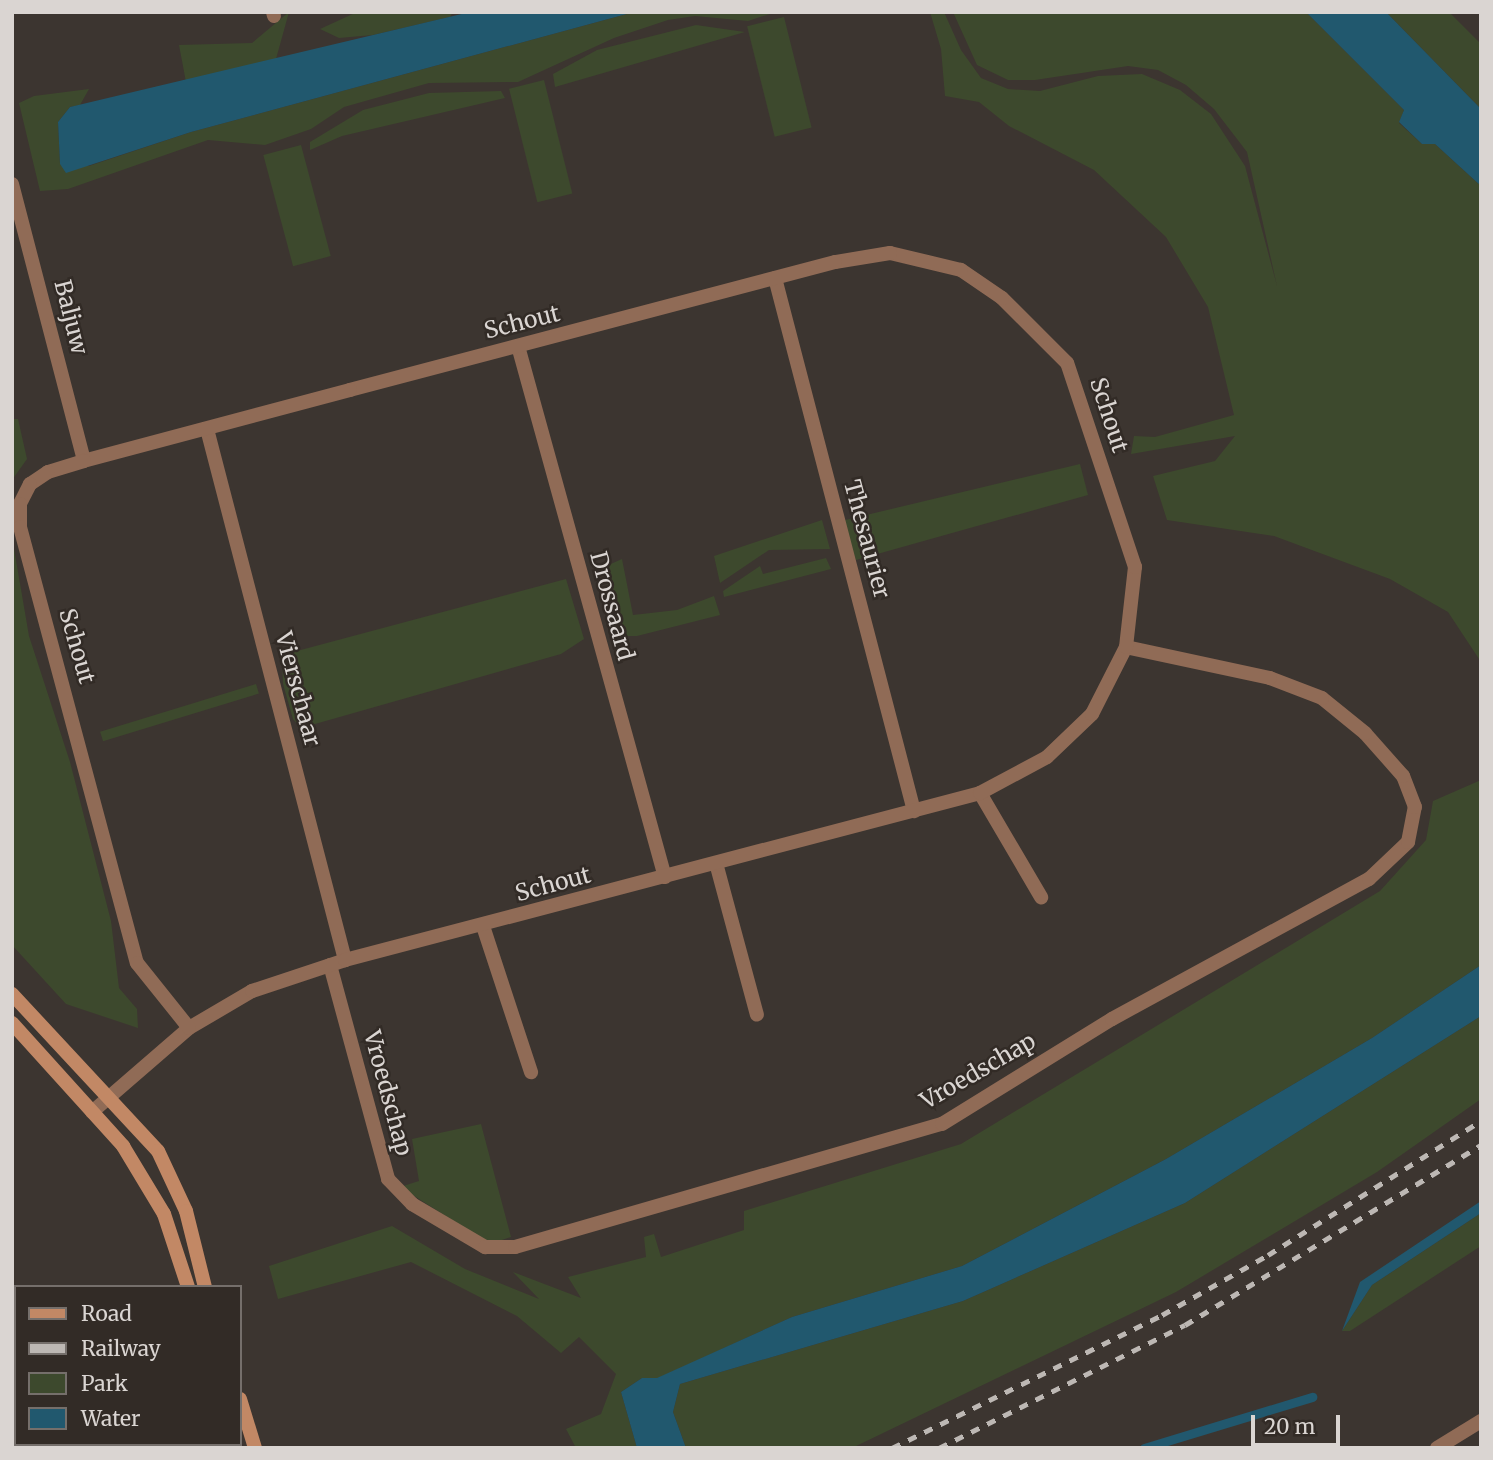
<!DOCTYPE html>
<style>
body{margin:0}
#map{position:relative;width:1493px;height:1460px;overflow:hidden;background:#3c3530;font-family:Merriweather,serif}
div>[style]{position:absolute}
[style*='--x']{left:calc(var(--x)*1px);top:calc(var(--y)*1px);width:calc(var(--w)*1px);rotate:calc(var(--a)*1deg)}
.green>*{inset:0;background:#3d492d;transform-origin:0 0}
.water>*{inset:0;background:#21586e}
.stream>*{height:9px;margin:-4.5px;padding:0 4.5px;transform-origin:4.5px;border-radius:4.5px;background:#21586e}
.minor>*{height:14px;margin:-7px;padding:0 7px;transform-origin:7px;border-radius:7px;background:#906b56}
.tertiary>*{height:14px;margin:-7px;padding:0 7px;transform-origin:7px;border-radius:7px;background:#906b56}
.secondary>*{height:14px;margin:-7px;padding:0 7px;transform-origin:7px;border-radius:7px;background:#c28865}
.rail>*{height:5px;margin-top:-2.5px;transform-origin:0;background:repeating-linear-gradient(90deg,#bdb8b4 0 9px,transparent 0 18px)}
span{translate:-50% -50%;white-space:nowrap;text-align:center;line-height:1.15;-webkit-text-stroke:5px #322b26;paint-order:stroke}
.street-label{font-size:23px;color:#dad5d2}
.frame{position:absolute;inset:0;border:14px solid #dad5d2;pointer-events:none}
.legend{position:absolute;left:14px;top:1285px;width:228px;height:161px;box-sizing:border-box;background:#322b26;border:2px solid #756f6b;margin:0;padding:9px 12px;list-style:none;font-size:21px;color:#dad5d2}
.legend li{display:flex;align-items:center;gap:14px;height:35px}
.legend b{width:35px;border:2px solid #756f6b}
.scale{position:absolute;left:1251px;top:1415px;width:89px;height:32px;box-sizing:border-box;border:4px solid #dad5d2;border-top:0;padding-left:9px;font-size:21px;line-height:24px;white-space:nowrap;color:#dad5d2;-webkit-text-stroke:5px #322b26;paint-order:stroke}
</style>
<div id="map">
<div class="green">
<div style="clip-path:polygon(289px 12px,276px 59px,186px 82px,179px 45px,252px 43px)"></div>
<div style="clip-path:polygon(357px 12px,453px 12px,450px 17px,373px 35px,339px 38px,320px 29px)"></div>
<div style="clip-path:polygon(634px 12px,776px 12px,748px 21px,695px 16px,668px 20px,614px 38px,518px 82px,429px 83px,344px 107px,311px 129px,265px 145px,208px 140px,68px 189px,40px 191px,19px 103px,34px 96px,89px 89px,80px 105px,70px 107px,58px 122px,60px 164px,89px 166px,191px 132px)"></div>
<div style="clip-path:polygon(930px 12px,944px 12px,961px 50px,981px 78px,1008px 89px,1040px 91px,1098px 76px,1142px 74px,1180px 90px,1211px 114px,1245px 166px,1277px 286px,1247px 152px,1214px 109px,1186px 85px,1158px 70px,1128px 66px,1035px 80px,1008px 80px,977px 65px,953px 12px,1306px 12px,1404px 110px,1399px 123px,1422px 144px,1435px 144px,1481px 186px,1481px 662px,1448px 612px,1390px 579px,1274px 536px,1167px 520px,1153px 476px,1215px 461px,1235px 436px,1131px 454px,1134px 436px,1155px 437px,1234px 415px,1208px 307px,1166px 237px,1094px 170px,1009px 126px,979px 102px,945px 96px,941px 49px)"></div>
<div style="clip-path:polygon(1386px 12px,1449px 12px,1481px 44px,1481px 109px)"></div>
<div style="left:784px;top:17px;width:114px;height:38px;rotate:76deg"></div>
<div style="clip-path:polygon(696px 25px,745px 32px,555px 87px,553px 74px,597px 50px)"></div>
<div style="left:544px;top:80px;width:117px;height:36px;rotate:76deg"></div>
<div style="clip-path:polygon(501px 91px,505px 98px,342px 136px,310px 150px,310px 142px,363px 110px,429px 93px)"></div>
<div style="left:301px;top:145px;width:115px;height:39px;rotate:75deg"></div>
<div style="clip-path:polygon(12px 419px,18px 419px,27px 459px,12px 480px)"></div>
<div style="clip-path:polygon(1080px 464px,1088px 495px,856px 560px,841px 521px)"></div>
<div style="clip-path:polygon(822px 520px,830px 549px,769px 550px,720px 583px,714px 556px)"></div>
<div style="clip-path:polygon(12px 537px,29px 636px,70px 762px,111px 921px,119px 988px,137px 1009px,138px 1028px,66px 1004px,12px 945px)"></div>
<div style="clip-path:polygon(826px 558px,831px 569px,724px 597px,723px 591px,760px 566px,763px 574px)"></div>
<div style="clip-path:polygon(622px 559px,633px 615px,677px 610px,714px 596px,720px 615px,637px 636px,617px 636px,604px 567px)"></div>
<div style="clip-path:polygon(566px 579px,584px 639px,561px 654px,301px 728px,293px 719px,283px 684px,282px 655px)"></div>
<div style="left:256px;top:684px;width:10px;height:163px;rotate:73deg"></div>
<div style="clip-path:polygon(1481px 780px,1481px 965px,1372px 1038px,1166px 1159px,962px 1266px,792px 1317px,657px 1379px,642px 1378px,621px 1392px,637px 1448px,576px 1448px,566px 1429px,601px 1414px,616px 1374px,579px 1337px,561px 1353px,517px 1316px,411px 1262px,278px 1299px,269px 1266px,392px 1226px,465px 1269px,539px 1299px,513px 1272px,581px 1298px,568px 1277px,646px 1257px,644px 1237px,654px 1234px,661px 1257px,744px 1230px,744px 1211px,961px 1144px,1380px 891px,1426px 840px,1433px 801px)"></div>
<div style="clip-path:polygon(1481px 1016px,1481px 1099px,1377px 1172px,1176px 1292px,852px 1448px,686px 1448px,673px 1412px,680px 1384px,963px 1301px,1185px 1203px)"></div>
<div style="clip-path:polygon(481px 1124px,511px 1237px,490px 1244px,400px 1187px,419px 1181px,412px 1139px)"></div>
<div style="clip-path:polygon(1481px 1213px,1481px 1246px,1350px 1331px,1342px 1331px,1372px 1285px)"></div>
</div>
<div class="water">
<div style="clip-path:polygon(470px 12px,634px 12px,191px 132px,66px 173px,60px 164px,58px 122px,70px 107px)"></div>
<div style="clip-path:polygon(1306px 12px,1386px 12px,1481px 109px,1481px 186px,1435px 144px,1422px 144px,1399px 122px,1404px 110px)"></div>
<div style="clip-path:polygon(1481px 965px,1481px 1016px,1185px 1203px,963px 1301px,680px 1384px,673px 1412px,686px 1448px,637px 1448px,621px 1392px,642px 1378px,657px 1378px,792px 1317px,962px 1266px,1166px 1159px,1372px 1038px)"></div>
<div style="clip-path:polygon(1481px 1201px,1481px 1213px,1372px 1285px,1342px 1331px,1360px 1282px)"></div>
</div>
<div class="stream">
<div style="--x:1144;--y:1448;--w:176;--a:-16.9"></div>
</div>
<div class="minor">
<div style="--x:273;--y:12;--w:4;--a:76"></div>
<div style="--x:12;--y:184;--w:286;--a:75.4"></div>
<div style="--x:775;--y:278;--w:551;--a:75.38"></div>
<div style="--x:518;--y:346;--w:551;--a:74.53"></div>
<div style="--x:207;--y:429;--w:549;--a:75.43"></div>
<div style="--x:980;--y:793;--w:121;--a:59.6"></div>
<div style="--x:716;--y:863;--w:157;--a:74.9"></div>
<div style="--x:483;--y:926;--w:154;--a:71.8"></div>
<div style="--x:330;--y:965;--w:222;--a:74.8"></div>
<div style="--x:388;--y:1179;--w:35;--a:46"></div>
<div style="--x:412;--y:1204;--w:85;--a:30.5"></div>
<div style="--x:485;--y:1247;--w:30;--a:0"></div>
<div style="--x:515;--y:1247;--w:444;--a:-16.1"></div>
<div style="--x:942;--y:1124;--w:200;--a:-31.7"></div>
<div style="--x:1112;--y:1019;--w:293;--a:-28.6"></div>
<div style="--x:1369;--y:879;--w:54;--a:-43.5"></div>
<div style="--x:1408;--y:842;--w:36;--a:-79"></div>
<div style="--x:1415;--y:807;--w:33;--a:-111"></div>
<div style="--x:1403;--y:776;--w:57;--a:-131.5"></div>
<div style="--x:1365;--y:733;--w:55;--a:-140.9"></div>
<div style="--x:1322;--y:698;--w:56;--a:-159"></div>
<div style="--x:1270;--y:678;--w:147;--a:-167.9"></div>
<div style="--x:92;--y:1112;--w:128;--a:-40.9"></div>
<div style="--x:189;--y:1028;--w:73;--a:-30.4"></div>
<div style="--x:252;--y:991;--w:98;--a:-18.4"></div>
<div style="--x:345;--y:960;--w:657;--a:-14.73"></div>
<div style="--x:980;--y:793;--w:76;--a:-28.2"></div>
<div style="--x:1047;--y:757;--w:62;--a:-43.7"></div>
<div style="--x:1092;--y:714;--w:75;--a:-63.1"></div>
<div style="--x:1126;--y:647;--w:81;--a:-83.6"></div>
<div style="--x:1135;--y:567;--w:215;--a:-108.4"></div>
<div style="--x:1067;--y:363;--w:92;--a:-135"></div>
<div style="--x:1002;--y:298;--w:50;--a:-145.7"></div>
<div style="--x:961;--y:270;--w:73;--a:-166.5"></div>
<div style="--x:890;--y:253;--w:56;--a:170.7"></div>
<div style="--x:835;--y:262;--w:502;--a:165.22"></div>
<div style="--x:350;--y:390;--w:275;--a:165.1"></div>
<div style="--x:84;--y:461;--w:38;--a:163"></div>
<div style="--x:48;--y:472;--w:22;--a:146"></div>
<div style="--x:30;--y:484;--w:22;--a:117"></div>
<div style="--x:20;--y:504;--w:23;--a:90"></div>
<div style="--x:20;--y:527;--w:451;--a:75"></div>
<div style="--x:137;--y:963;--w:83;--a:51.3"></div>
<div style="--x:1437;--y:1448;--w:52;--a:-31.5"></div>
</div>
<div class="tertiary">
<div style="--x:12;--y:1349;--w:4;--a:-14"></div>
</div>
<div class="secondary">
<div style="--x:12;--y:994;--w:214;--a:47.1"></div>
<div style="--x:158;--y:1151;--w:66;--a:65"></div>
<div style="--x:186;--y:1211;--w:78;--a:76"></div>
<div style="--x:12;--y:1023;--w:166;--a:47.9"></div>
<div style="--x:123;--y:1146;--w:79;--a:58.9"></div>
<div style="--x:164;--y:1214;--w:77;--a:71.8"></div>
<div style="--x:240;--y:1399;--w:51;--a:73"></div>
<div style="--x:234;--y:1444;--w:4;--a:76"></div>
</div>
<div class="rail">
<div style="--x:892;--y:1448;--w:301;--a:-26.2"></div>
<div style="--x:1162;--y:1315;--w:122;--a:-29.5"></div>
<div style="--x:1268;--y:1255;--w:252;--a:-32.2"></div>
<div style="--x:939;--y:1448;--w:275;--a:-26.6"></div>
<div style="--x:1185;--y:1325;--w:346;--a:-31.3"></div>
</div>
<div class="street-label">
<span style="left:71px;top:317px;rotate:76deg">Baljuw</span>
<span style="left:522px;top:322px;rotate:-14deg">Schout</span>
<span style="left:1109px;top:415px;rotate:72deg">Schout</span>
<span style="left:867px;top:539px;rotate:75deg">Thesaurier</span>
<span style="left:612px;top:606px;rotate:75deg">Drossaard</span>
<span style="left:77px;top:646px;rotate:74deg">Schout</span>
<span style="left:298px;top:689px;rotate:75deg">Vierschaar</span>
<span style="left:553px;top:884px;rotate:-15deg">Schout</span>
<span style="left:978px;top:1071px;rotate:-30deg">Vroedschap</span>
<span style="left:388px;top:1093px;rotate:75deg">Vroedschap</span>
</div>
<div class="frame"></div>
<ul class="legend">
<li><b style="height:9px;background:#c28865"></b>Road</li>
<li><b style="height:9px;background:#bdb8b4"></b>Railway</li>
<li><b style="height:19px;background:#3d492d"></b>Park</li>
<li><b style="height:19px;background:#21586e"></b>Water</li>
</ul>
<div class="scale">20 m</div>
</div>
